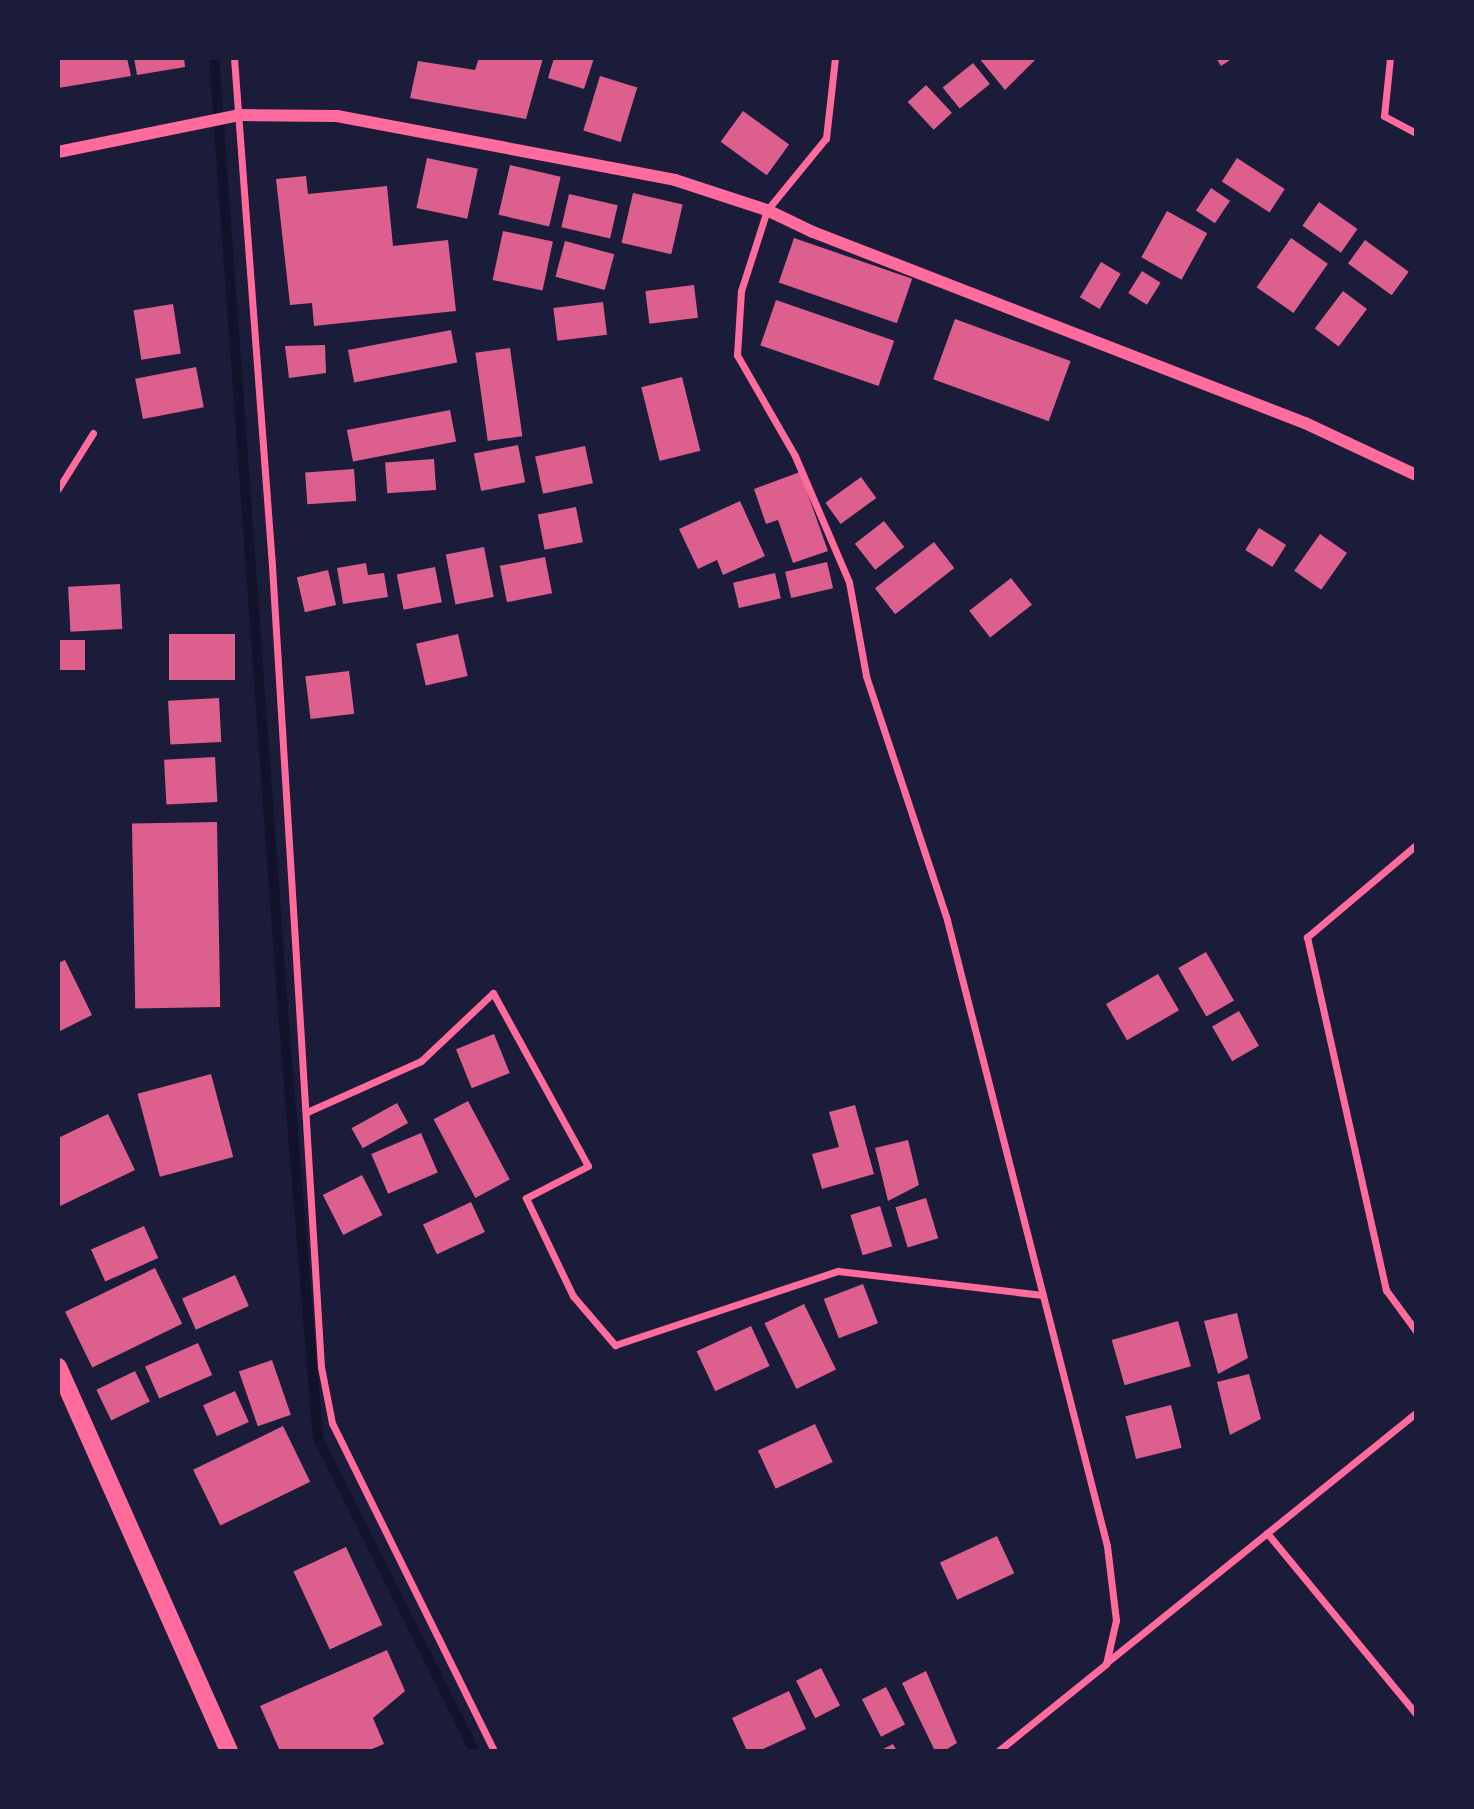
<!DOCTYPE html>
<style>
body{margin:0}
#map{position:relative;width:1474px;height:1809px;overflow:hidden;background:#1b1b3a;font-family:Inter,sans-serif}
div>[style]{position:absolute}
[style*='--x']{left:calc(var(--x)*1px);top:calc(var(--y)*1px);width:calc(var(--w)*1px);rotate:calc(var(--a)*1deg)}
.stream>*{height:10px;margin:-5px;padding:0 5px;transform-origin:5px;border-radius:5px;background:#12122b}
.building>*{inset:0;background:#dd5f8e;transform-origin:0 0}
.minor>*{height:7px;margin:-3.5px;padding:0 3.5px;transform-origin:3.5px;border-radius:3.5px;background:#ff6b9d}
.tertiary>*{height:12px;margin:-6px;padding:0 6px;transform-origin:6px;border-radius:6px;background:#ff6b9d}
.primary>*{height:18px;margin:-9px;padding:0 9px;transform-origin:9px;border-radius:9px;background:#ff6b9d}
span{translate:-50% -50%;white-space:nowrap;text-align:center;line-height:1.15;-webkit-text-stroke:7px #1b1b3a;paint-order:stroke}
.frame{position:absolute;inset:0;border:60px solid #1b1b3a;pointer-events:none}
</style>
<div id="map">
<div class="stream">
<div style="--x:214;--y:58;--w:969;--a:85.86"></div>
<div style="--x:284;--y:1024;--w:415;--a:85.3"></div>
<div style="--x:318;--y:1438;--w:350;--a:63.4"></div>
</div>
<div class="building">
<div style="clip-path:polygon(58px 58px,127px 58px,131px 76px,58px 88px)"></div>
<div style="clip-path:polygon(134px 58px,184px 58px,185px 67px,137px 75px)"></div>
<div style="clip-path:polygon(479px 58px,543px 58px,526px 119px,410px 98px,418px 61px,475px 70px)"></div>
<div style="clip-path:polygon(554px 58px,594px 58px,584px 89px,548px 78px)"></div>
<div style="clip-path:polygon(979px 58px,1037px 58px,1005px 90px)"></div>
<div style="clip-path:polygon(1216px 58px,1233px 58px,1221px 66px)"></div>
<div style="left:973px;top:63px;width:27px;height:39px;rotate:51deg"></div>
<div style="left:600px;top:76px;width:39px;height:57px;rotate:17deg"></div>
<div style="left:926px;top:85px;width:38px;height:25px;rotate:47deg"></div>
<div style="left:743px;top:111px;width:57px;height:38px;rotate:36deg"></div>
<div style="left:427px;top:158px;width:52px;height:51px;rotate:12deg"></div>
<div style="left:1237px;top:158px;width:57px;height:28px;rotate:33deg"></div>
<div style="left:510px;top:165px;width:52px;height:51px;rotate:13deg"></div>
<div style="clip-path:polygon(306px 176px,308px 194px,387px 186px,393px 246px,448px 240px,456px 311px,314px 326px,312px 303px,290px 305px,276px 179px)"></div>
<div style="left:1211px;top:188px;width:23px;height:27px;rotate:34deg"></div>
<div style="left:633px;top:193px;width:51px;height:51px;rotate:13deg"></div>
<div style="left:569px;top:194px;width:50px;height:34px;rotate:13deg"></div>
<div style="left:1319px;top:202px;width:47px;height:29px;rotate:35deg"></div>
<div style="left:1167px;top:211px;width:46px;height:53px;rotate:29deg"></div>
<div style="left:503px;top:231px;width:51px;height:50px;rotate:12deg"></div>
<div style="left:794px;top:238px;width:125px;height:47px;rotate:19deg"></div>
<div style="left:1291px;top:238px;width:45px;height:60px;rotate:35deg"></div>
<div style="left:1365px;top:240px;width:54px;height:29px;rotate:36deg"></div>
<div style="left:565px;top:241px;width:51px;height:37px;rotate:15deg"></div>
<div style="left:1101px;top:262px;width:23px;height:41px;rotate:31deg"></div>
<div style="left:1142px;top:271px;width:22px;height:26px;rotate:32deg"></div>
<div style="left:694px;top:285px;width:33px;height:49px;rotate:83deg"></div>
<div style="left:1343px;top:291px;width:30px;height:47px;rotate:37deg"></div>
<div style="left:776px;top:300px;width:125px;height:48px;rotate:19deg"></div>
<div style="left:603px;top:302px;width:33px;height:50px;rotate:83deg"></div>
<div style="left:173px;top:304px;width:50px;height:40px;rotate:81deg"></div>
<div style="left:955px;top:319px;width:123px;height:64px;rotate:20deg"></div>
<div style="left:451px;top:330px;width:33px;height:105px;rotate:79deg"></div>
<div style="clip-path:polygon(325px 345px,326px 373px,289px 378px,285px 346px)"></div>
<div style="left:510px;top:348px;width:89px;height:35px;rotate:82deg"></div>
<div style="left:196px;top:367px;width:41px;height:62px;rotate:79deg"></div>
<div style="left:682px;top:377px;width:76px;height:42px;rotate:76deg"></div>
<div style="left:450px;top:410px;width:32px;height:105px;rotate:79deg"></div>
<div style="left:518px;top:445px;width:38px;height:45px;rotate:79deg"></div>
<div style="left:585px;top:446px;width:38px;height:51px;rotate:78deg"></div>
<div style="left:434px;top:459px;width:31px;height:49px;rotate:86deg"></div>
<div style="left:354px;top:469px;width:32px;height:49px;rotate:86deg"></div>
<div style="clip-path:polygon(800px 472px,828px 551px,793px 563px,778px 520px,766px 524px,754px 489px)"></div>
<div style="left:861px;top:477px;width:26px;height:44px;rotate:54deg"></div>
<div style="clip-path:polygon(740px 501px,765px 556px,723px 575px,717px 560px,698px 569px,679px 529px)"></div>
<div style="left:576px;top:507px;width:36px;height:39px;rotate:79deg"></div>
<div style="left:884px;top:521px;width:33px;height:37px;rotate:52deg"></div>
<div style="left:1259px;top:528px;width:32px;height:26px;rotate:32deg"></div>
<div style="left:1320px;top:534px;width:33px;height:45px;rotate:35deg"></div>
<div style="left:934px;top:542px;width:33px;height:75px;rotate:52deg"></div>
<div style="left:484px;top:547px;width:51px;height:39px;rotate:79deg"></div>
<div style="left:545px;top:557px;width:37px;height:46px;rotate:79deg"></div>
<div style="left:827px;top:562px;width:27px;height:43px;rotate:77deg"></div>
<div style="clip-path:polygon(366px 563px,368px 575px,384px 573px,388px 597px,343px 604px,337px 568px)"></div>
<div style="left:435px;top:567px;width:36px;height:39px;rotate:79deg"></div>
<div style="left:328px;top:570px;width:36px;height:32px;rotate:77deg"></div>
<div style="left:775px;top:573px;width:26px;height:43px;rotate:77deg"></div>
<div style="left:1011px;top:578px;width:34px;height:53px;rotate:52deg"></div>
<div style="left:120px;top:584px;width:45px;height:52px;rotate:87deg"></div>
<div style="left:169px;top:634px;width:66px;height:46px"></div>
<div style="left:458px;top:634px;width:43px;height:43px;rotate:77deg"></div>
<div style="left:58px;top:640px;width:27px;height:30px"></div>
<div style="left:349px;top:671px;width:43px;height:44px;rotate:83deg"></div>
<div style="left:219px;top:698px;width:44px;height:51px;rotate:87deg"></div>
<div style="left:215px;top:757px;width:45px;height:51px;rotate:87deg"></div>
<div style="left:217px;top:822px;width:185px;height:85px;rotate:89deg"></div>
<div style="left:1206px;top:952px;width:56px;height:32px;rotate:60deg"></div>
<div style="clip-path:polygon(65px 960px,92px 1015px,58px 1032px,58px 963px)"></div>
<div style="left:1158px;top:974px;width:42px;height:60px;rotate:60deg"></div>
<div style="left:1239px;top:1011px;width:40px;height:31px;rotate:60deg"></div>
<div style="left:494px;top:1034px;width:42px;height:41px;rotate:68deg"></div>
<div style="left:211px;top:1074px;width:86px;height:76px;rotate:75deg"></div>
<div style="left:468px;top:1101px;width:89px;height:39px;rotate:62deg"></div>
<div style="left:397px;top:1103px;width:23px;height:52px;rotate:61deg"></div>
<div style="clip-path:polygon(855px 1105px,874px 1174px,822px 1189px,812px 1154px,839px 1147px,829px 1112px)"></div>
<div style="clip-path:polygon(108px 1114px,135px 1170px,58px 1207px,58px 1138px)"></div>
<div style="left:421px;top:1133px;width:43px;height:54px;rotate:67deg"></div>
<div style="clip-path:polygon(908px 1140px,919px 1185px,888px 1201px,875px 1148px)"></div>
<div style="left:362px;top:1175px;width:45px;height:44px;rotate:63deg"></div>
<div style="left:926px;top:1198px;width:42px;height:32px;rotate:73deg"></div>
<div style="left:471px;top:1202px;width:33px;height:53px;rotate:65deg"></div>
<div style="left:880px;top:1206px;width:42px;height:31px;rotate:73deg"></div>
<div style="left:144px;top:1226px;width:35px;height:58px;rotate:66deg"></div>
<div style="left:155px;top:1268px;width:62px;height:100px;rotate:64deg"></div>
<div style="left:235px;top:1275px;width:34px;height:58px;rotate:66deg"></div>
<div style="left:863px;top:1284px;width:42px;height:42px;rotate:69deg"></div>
<div style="left:804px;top:1304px;width:73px;height:44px;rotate:64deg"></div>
<div style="clip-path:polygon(1237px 1313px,1248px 1358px,1218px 1374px,1204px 1321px)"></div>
<div style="left:1178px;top:1321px;width:47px;height:69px;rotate:74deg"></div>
<div style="left:751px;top:1326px;width:44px;height:60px;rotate:65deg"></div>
<div style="left:198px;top:1343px;width:35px;height:58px;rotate:66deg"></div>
<div style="left:272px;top:1360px;width:58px;height:35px;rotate:71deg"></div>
<div style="left:135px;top:1371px;width:34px;height:43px;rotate:64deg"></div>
<div style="clip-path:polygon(1249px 1374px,1261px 1419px,1230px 1435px,1217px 1382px)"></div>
<div style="left:235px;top:1391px;width:34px;height:35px;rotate:66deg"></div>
<div style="left:1171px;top:1405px;width:44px;height:47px;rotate:76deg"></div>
<div style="left:815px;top:1424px;width:42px;height:63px;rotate:65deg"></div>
<div style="left:283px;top:1426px;width:62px;height:100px;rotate:64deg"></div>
<div style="left:997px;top:1536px;width:41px;height:63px;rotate:65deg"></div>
<div style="left:346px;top:1547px;width:86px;height:58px;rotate:65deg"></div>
<div style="clip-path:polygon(387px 1650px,405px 1691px,373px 1718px,384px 1744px,367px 1751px,280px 1751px,260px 1706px)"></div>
<div style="left:821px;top:1668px;width:42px;height:28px;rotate:63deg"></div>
<div style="clip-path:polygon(926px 1671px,957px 1743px,944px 1751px,935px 1751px,902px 1683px)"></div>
<div style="left:886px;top:1687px;width:42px;height:27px;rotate:63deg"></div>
<div style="clip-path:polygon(789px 1691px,806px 1729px,759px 1751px,747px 1751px,732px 1718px)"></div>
<div style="clip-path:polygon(893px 1744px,897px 1751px,879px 1751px)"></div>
</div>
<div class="minor">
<div style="--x:234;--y:58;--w:509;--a:85.72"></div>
<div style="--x:272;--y:566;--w:802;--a:86.5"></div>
<div style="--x:321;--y:1367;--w:57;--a:78.9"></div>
<div style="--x:332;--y:1423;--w:366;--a:63.7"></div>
<div style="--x:835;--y:58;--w:81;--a:96.4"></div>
<div style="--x:826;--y:138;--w:93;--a:129.3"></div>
<div style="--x:767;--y:210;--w:85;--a:107.8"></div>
<div style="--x:741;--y:291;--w:64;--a:93.6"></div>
<div style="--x:737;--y:355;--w:116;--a:60.1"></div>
<div style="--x:795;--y:456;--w:137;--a:66.8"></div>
<div style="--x:849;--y:582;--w:96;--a:79.7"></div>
<div style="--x:866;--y:676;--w:257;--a:71.6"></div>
<div style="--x:947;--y:920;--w:646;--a:75.66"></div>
<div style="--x:1107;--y:1546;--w:75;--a:83.1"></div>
<div style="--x:1116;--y:1620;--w:45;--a:102.8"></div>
<div style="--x:1106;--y:1664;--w:139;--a:141.1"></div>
<div style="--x:1390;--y:58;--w:58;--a:95.9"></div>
<div style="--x:1384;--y:116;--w:36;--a:28"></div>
<div style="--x:58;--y:489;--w:66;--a:-58"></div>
<div style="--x:1416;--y:845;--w:143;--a:139.8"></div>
<div style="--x:1307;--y:937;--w:362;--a:77.4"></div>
<div style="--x:1386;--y:1290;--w:51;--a:53.8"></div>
<div style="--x:307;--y:1112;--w:125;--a:-24.1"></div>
<div style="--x:421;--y:1061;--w:99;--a:-43.4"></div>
<div style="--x:493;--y:993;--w:197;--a:61.2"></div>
<div style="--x:588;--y:1166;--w:70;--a:152.7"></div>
<div style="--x:526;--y:1198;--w:109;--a:64.4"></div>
<div style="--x:573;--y:1296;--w:65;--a:49.4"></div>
<div style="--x:615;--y:1345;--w:235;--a:-18.4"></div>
<div style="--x:838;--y:1271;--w:206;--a:6.7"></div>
<div style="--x:1267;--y:1533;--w:234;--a:50.5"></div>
<div style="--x:1106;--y:1663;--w:398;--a:-38.9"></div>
</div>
<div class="tertiary">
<div style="--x:58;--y:152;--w:186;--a:-11.5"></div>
<div style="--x:240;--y:115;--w:97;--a:0.6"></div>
<div style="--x:337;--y:116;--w:344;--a:10.7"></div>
<div style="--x:675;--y:180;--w:97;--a:18.1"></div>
<div style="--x:767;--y:210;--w:51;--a:25.6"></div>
<div style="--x:813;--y:232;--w:528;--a:21.22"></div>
<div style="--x:1305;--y:423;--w:123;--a:25.1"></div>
</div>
<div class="primary">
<div style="--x:58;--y:1367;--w:420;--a:66"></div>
</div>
<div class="frame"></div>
</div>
